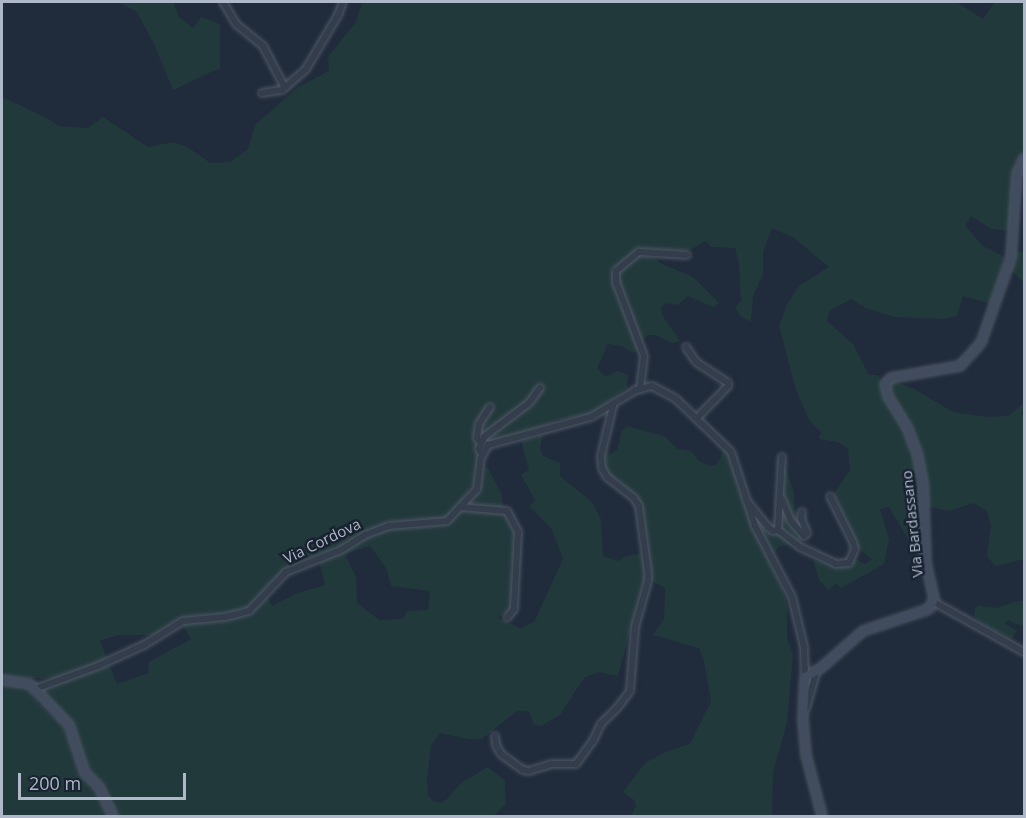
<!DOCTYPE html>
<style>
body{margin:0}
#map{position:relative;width:1026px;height:818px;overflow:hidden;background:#202b3b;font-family:"Open Sans",sans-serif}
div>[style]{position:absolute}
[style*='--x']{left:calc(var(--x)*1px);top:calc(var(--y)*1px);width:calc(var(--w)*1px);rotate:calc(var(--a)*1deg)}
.green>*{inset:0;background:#22393c}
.roads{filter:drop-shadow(0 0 2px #4f5866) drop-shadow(0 0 2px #4f5866)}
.street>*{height:6px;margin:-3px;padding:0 3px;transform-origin:3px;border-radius:3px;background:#343d4b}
.secondary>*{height:8px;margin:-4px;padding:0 4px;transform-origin:4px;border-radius:4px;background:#424c5f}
span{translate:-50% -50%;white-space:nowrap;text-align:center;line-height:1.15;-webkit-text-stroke:5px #192230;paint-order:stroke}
.street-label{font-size:15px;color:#afb8c8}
.frame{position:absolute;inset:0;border:3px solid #afb8c8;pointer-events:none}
.scale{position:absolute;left:18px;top:773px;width:168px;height:27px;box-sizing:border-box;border:3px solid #afb8c8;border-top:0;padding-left:8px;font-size:18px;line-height:21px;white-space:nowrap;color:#afb8c8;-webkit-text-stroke:4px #192230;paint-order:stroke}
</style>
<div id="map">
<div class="green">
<div style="clip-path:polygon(119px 2px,173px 2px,179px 17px,193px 28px,201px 17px,220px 24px,220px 68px,173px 90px,155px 46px,137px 12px)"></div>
<div style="clip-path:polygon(evenodd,362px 2px,956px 2px,983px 19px,994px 3px,1024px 2px,1024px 152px,1016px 163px,1014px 172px,1010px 231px,992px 229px,971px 216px,965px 226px,983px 246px,1005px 257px,992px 304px,963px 296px,957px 316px,942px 319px,894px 317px,866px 308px,851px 299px,829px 311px,827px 321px,853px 344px,869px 375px,878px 375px,906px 428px,921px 483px,925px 566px,917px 568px,915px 551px,889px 507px,880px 509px,889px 539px,884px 564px,841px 588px,836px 583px,829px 590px,819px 580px,813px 560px,842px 567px,855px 559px,865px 564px,872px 559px,858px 548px,834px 493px,850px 470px,848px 449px,838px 442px,819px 439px,821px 432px,809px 420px,796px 390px,779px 326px,787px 304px,800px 285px,829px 267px,794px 238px,772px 228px,763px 252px,763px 274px,753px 296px,751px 322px,740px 316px,735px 307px,741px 301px,739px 264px,735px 248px,711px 247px,706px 241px,688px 251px,640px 249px,612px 268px,614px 281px,639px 349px,633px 353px,622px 346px,608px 344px,597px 368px,606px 377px,617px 371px,628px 375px,627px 388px,591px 414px,558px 420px,545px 425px,544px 430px,484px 446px,479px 466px,476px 467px,475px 481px,463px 498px,466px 503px,480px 488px,484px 468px,488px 468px,502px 495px,502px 506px,499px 509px,503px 510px,517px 532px,511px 609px,498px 618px,520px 628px,534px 622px,563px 559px,551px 528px,529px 506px,535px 501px,521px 474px,529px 470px,521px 441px,543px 435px,540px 448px,543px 456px,560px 463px,560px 476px,593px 503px,601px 520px,603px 556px,618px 561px,624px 557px,643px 553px,645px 577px,618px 676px,598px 672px,584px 678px,560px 715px,541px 726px,534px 725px,529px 711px,517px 711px,482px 739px,468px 739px,440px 733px,431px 745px,427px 780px,428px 795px,433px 801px,441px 803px,447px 799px,462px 782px,488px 767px,505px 781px,506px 804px,493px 816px,118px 816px,110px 800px,81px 757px,79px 743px,42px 690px,109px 664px,117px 684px,148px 673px,149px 662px,191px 639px,181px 623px,240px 617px,255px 610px,268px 596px,272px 606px,297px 593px,325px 585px,319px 562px,360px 541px,293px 564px,255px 605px,239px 613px,197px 615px,173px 622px,156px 635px,118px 635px,100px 641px,107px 659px,57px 679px,2px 677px,2px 97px,47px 118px,59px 126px,88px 128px,103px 117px,148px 147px,174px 142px,189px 148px,210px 163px,230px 162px,248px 149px,255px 125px,298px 87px,329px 71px,328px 57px,356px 22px,362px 2px,370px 546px,386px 568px,391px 586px,430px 591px,428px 610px,407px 611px,403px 619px,379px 620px,357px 603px,356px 577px,345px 554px,370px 546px)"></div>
<div style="clip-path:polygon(1014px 252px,1024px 252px,1024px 283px,1010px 269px)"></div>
<div style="clip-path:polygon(639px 254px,651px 256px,660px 263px,693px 277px,719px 303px,713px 307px,688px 296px,678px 305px,665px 303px,661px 309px,662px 315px,680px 341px,673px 343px,655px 335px,648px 335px,641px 342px,618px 283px,618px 271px)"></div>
<div style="clip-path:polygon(892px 380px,916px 390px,953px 412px,987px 417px,1008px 416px,1024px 403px,1024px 410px,1021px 412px,1024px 416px,1024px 559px,995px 566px,987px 556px,991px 526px,987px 511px,974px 503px,950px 511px,929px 507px,925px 504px,925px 483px,890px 395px,887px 383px)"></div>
<div style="clip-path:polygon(627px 426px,664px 436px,678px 449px,691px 451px,699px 461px,710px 466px,716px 465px,720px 459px,724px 446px,731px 457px,754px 528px,783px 591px,787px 603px,787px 639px,793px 655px,787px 722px,773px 773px,772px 816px,631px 816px,636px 806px,634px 800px,623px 792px,645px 763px,666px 752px,690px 744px,711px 702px,704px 661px,699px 648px,653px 635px,664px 619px,665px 588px,649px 579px,640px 505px,603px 468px,604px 452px,611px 454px,617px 450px,622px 431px)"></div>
<div style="clip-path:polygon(784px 463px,794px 492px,795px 512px,805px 540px,778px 547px,774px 555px,757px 526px,751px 507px,766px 531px,776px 533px)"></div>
<div style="clip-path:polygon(1018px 601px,1024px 601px,1024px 627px,1008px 620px,1005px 624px,1017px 631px,1011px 639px,977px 621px,974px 615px,975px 608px,979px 606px,996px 608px)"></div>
<div style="clip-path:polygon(2px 685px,24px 687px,30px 691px,41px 706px,60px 722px,109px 816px,2px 816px)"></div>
</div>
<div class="roads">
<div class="street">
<div style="--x:223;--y:2;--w:26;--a:59"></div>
<div style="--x:236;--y:24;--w:35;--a:39"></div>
<div style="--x:263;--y:46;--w:47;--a:62.4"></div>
<div style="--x:262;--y:93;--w:20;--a:-9"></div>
<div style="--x:282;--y:90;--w:32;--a:-41"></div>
<div style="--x:306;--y:69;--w:63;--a:-59.3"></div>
<div style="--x:338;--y:15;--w:14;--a:-69"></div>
<div style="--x:686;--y:347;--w:18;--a:56"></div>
<div style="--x:696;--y:362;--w:38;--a:33"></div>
<div style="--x:728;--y:383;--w:3;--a:90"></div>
<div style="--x:728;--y:386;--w:43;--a:134.1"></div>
<div style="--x:640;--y:389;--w:33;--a:-83"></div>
<div style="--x:644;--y:356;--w:79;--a:-110.7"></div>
<div style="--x:616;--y:282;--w:11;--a:-90"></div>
<div style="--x:616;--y:271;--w:30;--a:-40"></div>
<div style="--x:639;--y:252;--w:48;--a:3.6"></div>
<div style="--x:480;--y:442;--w:5;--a:-127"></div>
<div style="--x:477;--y:438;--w:14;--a:-82"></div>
<div style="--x:479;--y:424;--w:20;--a:-57"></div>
<div style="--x:482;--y:454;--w:6;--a:-121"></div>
<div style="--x:479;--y:449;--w:13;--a:-67"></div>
<div style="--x:484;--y:437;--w:56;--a:-37.1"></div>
<div style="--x:529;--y:403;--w:19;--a:-54"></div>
<div style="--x:782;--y:499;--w:24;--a:68"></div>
<div style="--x:791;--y:521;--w:20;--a:49"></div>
<div style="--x:804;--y:536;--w:4;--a:-45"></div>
<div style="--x:807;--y:533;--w:16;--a:-112"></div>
<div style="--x:801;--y:518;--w:6;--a:-81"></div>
<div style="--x:746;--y:500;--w:35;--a:51"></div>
<div style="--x:768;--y:527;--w:6;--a:39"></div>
<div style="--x:773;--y:531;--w:5;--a:-11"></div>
<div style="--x:778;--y:530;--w:73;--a:-86.9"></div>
<div style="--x:460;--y:507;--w:47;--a:4.9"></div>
<div style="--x:507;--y:511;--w:24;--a:62"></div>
<div style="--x:518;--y:532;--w:77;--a:93"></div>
<div style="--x:514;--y:609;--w:11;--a:128"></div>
<div style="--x:778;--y:530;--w:28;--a:38"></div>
<div style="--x:800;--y:547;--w:40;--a:25"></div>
<div style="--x:836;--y:564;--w:13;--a:-4"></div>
<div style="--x:849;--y:563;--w:15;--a:-67"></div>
<div style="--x:855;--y:549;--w:7;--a:-106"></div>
<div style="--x:853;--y:542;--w:51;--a:-116.6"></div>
<div style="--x:934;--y:602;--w:103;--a:29.1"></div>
<div style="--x:35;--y:689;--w:67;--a:-20.1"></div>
<div style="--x:98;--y:666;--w:51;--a:-24.5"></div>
<div style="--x:144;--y:645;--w:46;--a:-31.6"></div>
<div style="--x:183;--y:621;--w:42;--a:-5.4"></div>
<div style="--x:225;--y:617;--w:25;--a:-14"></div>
<div style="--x:249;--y:611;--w:54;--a:-46.5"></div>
<div style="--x:286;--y:572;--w:59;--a:-21.8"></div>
<div style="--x:341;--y:550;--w:28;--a:-32"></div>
<div style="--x:365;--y:535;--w:26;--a:-21"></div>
<div style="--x:389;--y:526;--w:58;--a:-4.9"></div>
<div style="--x:447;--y:521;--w:44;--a:-46.8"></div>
<div style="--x:477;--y:489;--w:31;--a:-83"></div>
<div style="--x:481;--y:458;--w:15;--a:-62"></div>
<div style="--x:488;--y:445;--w:107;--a:-15.2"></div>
<div style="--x:591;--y:417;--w:52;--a:-31"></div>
<div style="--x:636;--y:390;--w:16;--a:-14"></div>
<div style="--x:652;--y:386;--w:27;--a:28"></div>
<div style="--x:676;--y:399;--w:76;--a:43.9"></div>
<div style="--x:731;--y:452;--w:78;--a:72"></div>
<div style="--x:755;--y:526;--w:80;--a:62.5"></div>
<div style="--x:792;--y:597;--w:51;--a:76.5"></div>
<div style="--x:804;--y:647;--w:30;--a:88"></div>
<div style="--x:806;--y:708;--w:37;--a:-74"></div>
<div style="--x:495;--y:736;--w:9;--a:84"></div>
<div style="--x:496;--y:745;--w:10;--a:61"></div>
<div style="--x:501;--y:754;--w:27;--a:36"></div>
<div style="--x:523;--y:770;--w:6;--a:9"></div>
<div style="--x:529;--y:771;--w:24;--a:-17"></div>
<div style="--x:552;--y:764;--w:24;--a:0"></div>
<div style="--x:576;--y:764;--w:29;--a:-54"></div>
<div style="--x:593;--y:741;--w:19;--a:-65"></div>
<div style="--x:601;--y:724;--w:24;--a:-45"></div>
<div style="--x:618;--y:707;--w:20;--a:-53"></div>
<div style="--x:630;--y:691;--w:64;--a:-85.5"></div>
<div style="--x:635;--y:627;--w:48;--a:-74.2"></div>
<div style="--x:648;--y:581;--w:9;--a:-90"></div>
<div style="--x:648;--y:572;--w:67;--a:-97.8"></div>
<div style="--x:639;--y:506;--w:9;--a:-122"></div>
<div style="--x:634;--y:498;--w:34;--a:-142"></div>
<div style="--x:607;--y:477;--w:10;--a:-119"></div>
<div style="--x:602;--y:468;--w:12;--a:-95"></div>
<div style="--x:601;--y:456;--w:51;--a:-76.5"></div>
</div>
<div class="secondary">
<div style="--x:2;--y:680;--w:28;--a:8"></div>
<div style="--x:30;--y:684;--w:57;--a:46.4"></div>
<div style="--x:69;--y:725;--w:51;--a:71.6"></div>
<div style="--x:85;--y:773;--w:20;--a:45"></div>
<div style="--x:99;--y:787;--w:32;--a:64"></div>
<div style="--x:822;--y:816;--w:63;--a:-104.7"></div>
<div style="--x:806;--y:755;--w:37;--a:-95"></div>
<div style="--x:803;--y:718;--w:41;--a:-87.2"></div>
<div style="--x:805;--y:677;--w:18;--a:-29"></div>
<div style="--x:821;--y:668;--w:56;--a:-41.4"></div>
<div style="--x:863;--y:631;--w:66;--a:-18.4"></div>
<div style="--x:926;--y:610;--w:4;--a:-27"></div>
<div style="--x:930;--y:608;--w:11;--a:-68"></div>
<div style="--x:934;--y:598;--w:36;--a:-103"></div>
<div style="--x:926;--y:563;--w:80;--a:-92.1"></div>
<div style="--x:923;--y:483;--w:31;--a:-101"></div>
<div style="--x:917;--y:453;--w:28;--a:-111"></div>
<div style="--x:907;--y:427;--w:36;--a:-122"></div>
<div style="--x:888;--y:396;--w:12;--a:-104"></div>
<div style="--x:885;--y:384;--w:8;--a:-45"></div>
<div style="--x:891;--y:378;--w:70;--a:-9.9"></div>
<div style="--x:960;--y:366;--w:31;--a:-48"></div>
<div style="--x:981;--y:343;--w:90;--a:-70.6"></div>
<div style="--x:1011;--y:258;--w:84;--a:-85.9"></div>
<div style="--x:1017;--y:174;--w:17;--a:-66"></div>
</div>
</div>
<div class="street-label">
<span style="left:912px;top:524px;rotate:-96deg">Via Bardassano</span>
<span style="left:322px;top:541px;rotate:-26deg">Via Cordova</span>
</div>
<div class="frame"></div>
<div class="scale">200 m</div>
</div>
